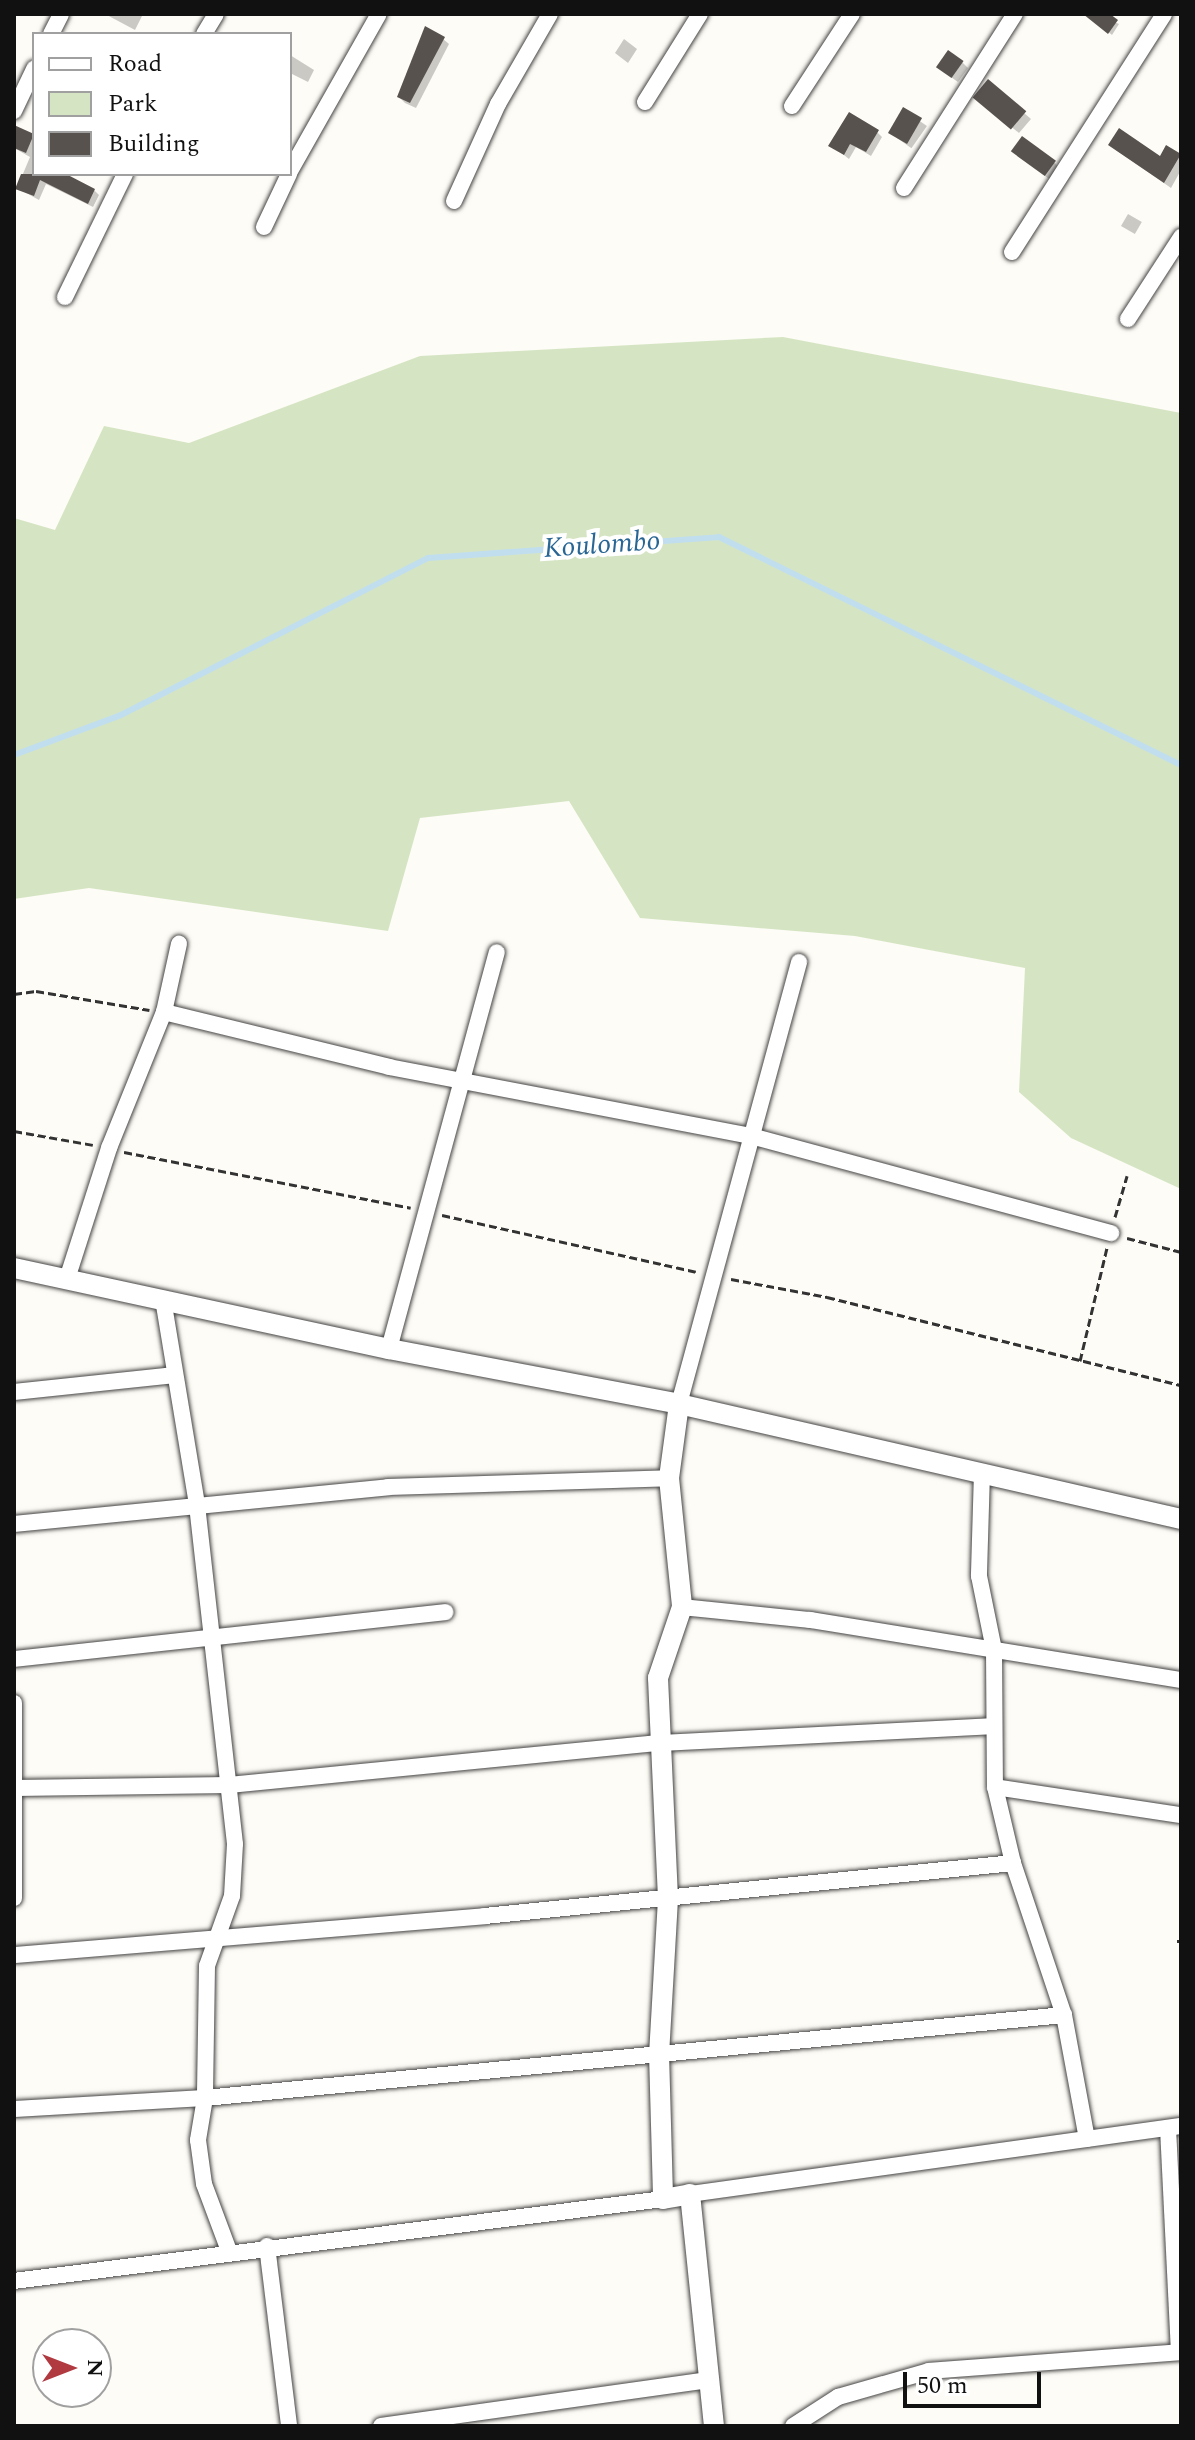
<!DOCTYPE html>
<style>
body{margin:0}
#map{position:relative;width:1195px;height:2440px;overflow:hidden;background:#fefcf6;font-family:Spectral,serif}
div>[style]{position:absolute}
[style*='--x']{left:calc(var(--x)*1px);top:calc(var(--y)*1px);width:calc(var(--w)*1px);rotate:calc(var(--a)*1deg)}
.green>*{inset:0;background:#d5e5c3}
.shadow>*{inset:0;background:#0003;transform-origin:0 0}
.stream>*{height:6px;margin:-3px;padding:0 3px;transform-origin:3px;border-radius:3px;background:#c1deef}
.building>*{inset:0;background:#58524f;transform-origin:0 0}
.path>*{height:3px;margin-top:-1.5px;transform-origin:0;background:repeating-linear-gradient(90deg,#333 0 8px,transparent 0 12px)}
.roads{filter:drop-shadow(0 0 2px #444) drop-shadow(0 0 2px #444)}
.minor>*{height:16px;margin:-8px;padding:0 8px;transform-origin:8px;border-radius:8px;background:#fff}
.tertiary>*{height:20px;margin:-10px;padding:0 10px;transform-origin:10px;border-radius:10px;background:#fff}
span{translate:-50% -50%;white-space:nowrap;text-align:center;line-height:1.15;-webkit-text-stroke:8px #fff;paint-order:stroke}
.water-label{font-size:28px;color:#296694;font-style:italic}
.frame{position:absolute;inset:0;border:16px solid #111;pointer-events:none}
.legend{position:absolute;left:32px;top:32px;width:260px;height:144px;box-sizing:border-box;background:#fff;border:2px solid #a0a0a0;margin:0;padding:10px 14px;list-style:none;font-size:24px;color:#111}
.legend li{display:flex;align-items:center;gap:16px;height:40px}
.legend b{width:40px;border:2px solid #a0a0a0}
.north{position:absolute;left:32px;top:2328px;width:80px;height:80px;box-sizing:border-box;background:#fff;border:2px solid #a0a0a0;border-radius:50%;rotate:90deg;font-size:22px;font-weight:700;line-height:32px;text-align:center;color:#111}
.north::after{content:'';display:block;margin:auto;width:28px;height:36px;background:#b13940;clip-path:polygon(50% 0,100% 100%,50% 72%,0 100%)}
.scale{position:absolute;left:903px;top:2372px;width:138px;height:36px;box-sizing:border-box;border:4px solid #111;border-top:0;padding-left:10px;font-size:24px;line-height:28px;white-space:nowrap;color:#111;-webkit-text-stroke:6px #fff;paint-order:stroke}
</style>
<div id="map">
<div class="green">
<div style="clip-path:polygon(783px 337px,1181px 413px,1181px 1189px,1071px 1138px,1019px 1092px,1025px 968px,855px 936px,640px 918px,569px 801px,420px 818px,388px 931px,89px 888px,14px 899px,14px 518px,55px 530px,104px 426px,189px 443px,420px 356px)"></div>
</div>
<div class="shadow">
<div style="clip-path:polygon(105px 14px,143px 14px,135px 30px)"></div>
<div style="clip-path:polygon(1098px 14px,1119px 24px,1112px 35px,1094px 20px)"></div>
<div style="clip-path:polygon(443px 39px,449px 44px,416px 108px,405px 103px,399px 97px)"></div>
<div style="clip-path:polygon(624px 39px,637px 49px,628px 63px,615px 53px)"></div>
<div style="clip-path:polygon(290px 55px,314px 70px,308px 82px,290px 73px)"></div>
<div style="clip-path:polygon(962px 62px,968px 68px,958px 82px,945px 73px)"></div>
<div style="clip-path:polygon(988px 82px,1031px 119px,1019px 133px,983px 104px)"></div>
<div style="left:904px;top:110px;width:28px;height:27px;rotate:35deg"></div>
<div style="clip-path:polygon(877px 132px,882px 137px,871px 156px,856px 147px,849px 159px,831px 145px)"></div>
<div style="clip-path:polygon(33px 135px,34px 174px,62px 174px,94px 190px,99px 195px,93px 207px,46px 184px,39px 200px,17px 188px,30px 157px,14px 148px,14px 139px)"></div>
<div style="clip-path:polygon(1167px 148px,1181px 157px,1181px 170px,1171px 188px,1116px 150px,1161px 159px)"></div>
<div style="clip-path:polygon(1019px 157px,1055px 163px,1060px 169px,1052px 181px)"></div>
<div style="left:1128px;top:214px;width:16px;height:14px;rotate:30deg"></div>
</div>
<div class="stream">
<div style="--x:14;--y:755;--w:114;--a:-20.5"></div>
<div style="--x:121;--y:715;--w:345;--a:-27.1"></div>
<div style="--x:428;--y:558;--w:292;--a:-4.1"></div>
<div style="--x:719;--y:537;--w:515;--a:26.27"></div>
</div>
<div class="building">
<div style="clip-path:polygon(1083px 14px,1110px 14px,1118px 20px,1108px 34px)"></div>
<div style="clip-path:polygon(425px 26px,445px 37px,410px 103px,397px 97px)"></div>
<div style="left:948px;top:50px;width:19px;height:21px;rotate:35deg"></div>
<div style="left:988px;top:79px;width:50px;height:24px;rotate:40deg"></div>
<div style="left:903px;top:107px;width:22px;height:30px;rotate:30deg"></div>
<div style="clip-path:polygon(849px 112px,879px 130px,866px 152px,850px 144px,844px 155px,828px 146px)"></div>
<div style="clip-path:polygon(14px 125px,34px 134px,26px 153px,14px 148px)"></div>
<div style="clip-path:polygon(1119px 128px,1160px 156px,1166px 145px,1181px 154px,1164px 183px,1108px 145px)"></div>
<div style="left:1022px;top:136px;width:42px;height:19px;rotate:36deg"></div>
<div style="clip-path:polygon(21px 174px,66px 174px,95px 189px,88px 204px,40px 180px,34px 196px,15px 189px)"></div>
</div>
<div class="path">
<div style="--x:14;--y:994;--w:22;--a:-8"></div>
<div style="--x:36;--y:991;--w:115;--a:9.5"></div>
<div style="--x:14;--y:1131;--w:80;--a:10"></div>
<div style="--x:124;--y:1152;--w:292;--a:11"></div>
<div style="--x:442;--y:1215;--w:260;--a:12.6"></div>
<div style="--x:1115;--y:1217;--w:43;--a:-73.7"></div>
<div style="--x:1127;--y:1238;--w:56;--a:14.5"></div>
<div style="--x:731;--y:1279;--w:98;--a:10.6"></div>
<div style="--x:827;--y:1297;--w:365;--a:14"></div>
<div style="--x:1080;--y:1361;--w:116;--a:-76.6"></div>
<div style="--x:1177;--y:1941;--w:4;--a:0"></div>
</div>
<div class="roads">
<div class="minor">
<div style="--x:51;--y:34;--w:22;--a:-63"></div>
<div style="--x:204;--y:34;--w:23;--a:-59"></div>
<div style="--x:645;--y:102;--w:104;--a:-58"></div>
<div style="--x:792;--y:106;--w:110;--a:-56.9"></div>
<div style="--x:14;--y:111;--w:47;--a:-64.5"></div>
<div style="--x:290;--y:171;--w:180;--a:-60.5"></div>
<div style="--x:904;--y:188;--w:206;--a:-57.5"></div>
<div style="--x:454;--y:201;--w:107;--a:-65.6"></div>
<div style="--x:498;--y:104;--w:104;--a:-60"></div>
<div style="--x:264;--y:227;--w:59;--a:-64.7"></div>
<div style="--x:1012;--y:252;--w:282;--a:-57.4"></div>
<div style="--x:65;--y:297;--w:137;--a:-64"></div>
<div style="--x:1128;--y:319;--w:98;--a:-57.1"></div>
<div style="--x:164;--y:1012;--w:232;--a:13.7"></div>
<div style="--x:389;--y:1067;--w:373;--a:10.8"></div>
<div style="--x:755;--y:1137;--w:369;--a:15.1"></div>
<div style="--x:67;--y:1279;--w:138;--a:-72.2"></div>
<div style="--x:109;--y:1148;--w:147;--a:-68"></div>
<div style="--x:164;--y:1012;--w:70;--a:-77.6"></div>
<div style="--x:163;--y:1299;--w:209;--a:80.6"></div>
<div style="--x:197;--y:1505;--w:341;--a:83.6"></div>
<div style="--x:235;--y:1844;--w:52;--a:93.3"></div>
<div style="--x:232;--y:1896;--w:74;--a:109.7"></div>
<div style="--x:207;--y:1966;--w:132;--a:90.9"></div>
<div style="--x:205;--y:2098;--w:43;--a:99.5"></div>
<div style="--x:198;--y:2140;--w:44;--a:82.2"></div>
<div style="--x:204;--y:2184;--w:72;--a:69.5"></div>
<div style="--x:389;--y:1349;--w:411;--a:-74.8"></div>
<div style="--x:14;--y:1392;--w:162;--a:-6"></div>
<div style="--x:679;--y:1404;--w:458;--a:-74.8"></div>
<div style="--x:982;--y:1472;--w:104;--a:91.7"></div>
<div style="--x:979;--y:1576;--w:76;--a:78.5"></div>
<div style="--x:994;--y:1650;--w:137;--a:89.6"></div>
<div style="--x:995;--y:1787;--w:78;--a:76.7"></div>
<div style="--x:1013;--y:1863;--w:160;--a:71.5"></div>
<div style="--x:1064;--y:2015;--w:126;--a:79.5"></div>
<div style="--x:14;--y:1524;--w:376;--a:-5.6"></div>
<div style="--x:388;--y:1487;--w:281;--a:-1.8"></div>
<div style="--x:682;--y:1607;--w:129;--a:5.8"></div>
<div style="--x:810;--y:1620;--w:376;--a:9.2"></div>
<div style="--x:14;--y:1659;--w:434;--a:-6.2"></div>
<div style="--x:14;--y:1703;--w:195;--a:90"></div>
<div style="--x:995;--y:1787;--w:188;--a:8.6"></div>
<div style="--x:15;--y:1788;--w:214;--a:-0.8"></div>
<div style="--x:229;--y:1785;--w:432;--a:-5.6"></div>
<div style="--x:659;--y:1743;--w:334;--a:-2.9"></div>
<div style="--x:14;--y:1955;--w:473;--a:-4.7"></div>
<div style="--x:485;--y:1916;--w:531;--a:-5.73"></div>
<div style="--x:14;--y:2109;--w:191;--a:-3.3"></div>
<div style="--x:205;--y:2098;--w:863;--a:-5.52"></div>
<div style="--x:1168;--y:2128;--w:224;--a:87.2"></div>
<div style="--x:690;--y:2194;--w:496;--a:-7.9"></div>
<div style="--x:267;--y:2246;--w:181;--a:83"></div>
<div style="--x:14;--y:2281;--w:654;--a:-7.2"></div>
<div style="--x:381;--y:2426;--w:329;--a:-8"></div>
<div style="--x:793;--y:2426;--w:54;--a:-32.8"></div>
<div style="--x:838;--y:2397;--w:95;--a:-15.9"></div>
<div style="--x:929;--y:2371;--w:253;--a:-4.3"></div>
</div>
<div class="tertiary">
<div style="--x:14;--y:1268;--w:384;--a:12.2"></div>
<div style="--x:389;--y:1349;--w:295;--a:10.7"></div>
<div style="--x:679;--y:1404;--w:515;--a:12.9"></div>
<div style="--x:679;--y:1404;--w:75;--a:97.7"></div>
<div style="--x:669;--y:1478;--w:130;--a:84.2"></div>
<div style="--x:682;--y:1607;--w:75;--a:108.7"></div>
<div style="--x:658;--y:1678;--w:221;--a:87.4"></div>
<div style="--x:668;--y:1899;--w:154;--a:93.3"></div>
<div style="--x:659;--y:2053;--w:146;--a:88.4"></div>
<div style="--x:663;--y:2199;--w:27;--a:-10"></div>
<div style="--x:690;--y:2194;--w:233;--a:84.1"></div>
</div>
</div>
<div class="water-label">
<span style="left:602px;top:545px;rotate:-4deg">Koulombo</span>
</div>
<div class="frame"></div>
<ul class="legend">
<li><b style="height:10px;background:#fff"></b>Road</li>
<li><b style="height:22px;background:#d5e5c3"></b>Park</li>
<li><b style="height:22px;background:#58524f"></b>Building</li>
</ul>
<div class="north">N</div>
<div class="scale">50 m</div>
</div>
